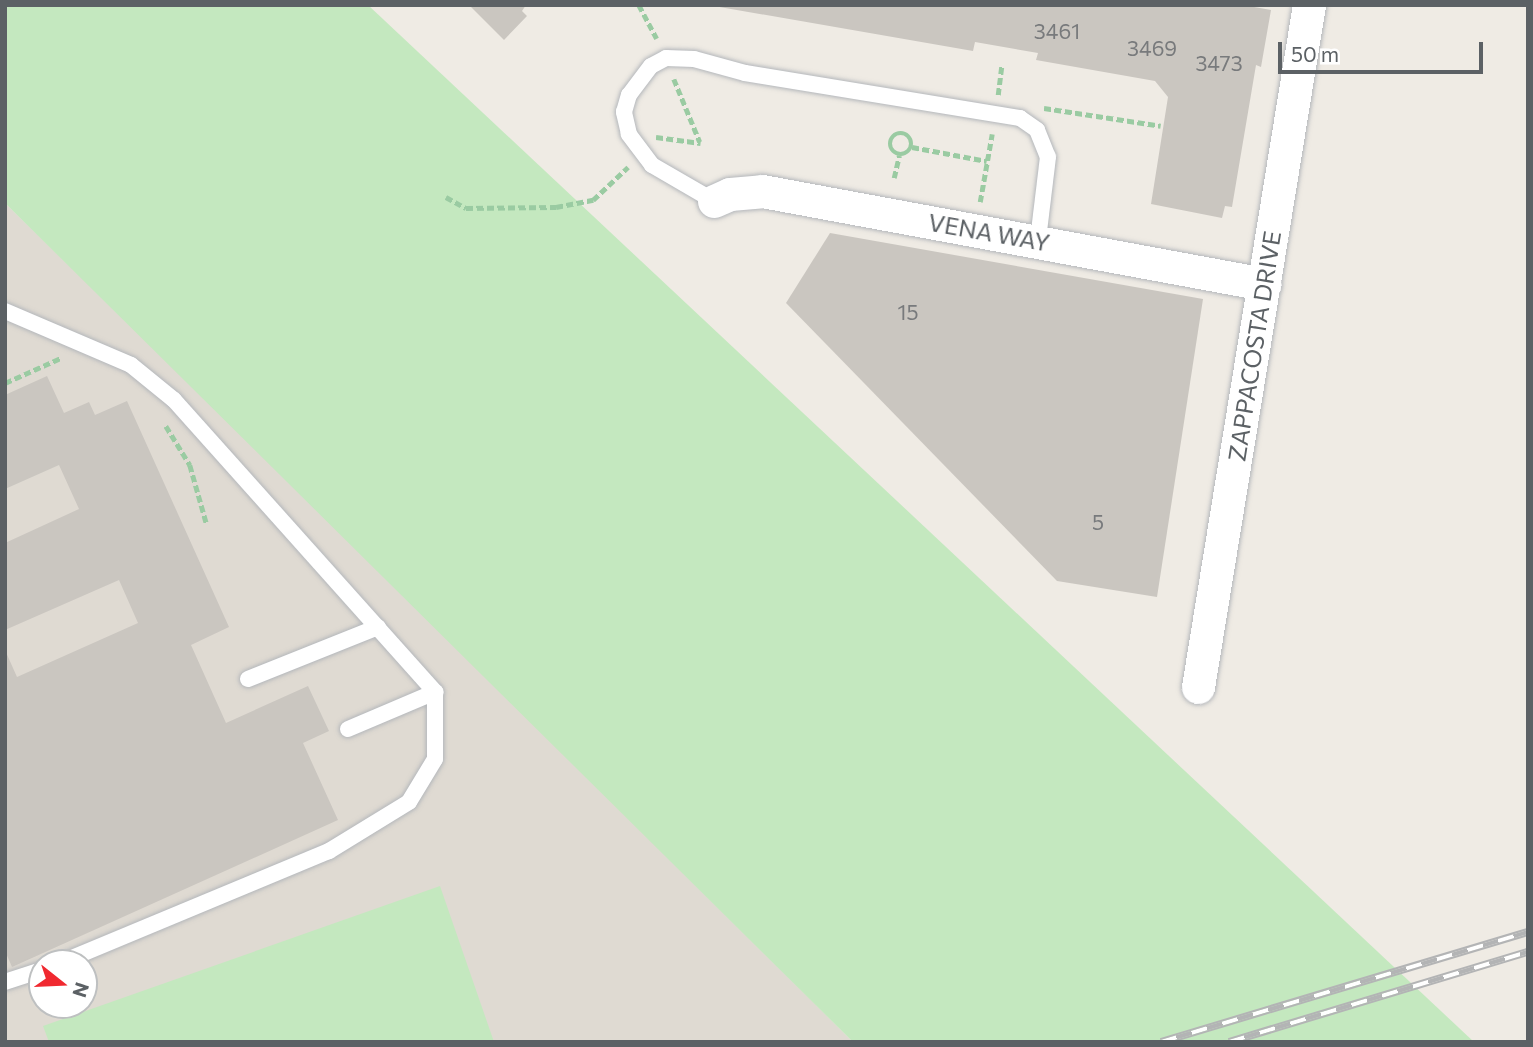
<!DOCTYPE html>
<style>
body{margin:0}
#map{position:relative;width:1533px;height:1047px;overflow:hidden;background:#efebe4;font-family:Commissioner,sans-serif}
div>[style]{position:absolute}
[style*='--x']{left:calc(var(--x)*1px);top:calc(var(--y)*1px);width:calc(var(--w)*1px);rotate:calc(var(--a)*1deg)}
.education>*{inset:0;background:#dfdad2}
.green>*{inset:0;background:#c4e8bf}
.building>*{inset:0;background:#cac6c0}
.path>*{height:4.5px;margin-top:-2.25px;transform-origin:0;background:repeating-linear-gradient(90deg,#9acba2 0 7px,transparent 0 10.5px)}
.path>.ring{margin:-2.25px;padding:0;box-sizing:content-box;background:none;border:4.5px solid #9acba2;border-radius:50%}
.roads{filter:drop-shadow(0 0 2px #b4b7bb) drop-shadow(0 0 2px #b4b7bb)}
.lane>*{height:16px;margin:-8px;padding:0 8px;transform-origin:8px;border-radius:8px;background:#fff}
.street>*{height:33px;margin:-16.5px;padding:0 16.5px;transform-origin:16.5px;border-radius:16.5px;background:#fff}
.rail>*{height:8px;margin-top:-4px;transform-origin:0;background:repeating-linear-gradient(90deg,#fff 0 16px,#b3b4b5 0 32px);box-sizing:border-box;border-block:2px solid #b3b4b5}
span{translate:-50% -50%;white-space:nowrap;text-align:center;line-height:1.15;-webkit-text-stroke:6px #fff;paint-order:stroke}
.number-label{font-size:21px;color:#787a7c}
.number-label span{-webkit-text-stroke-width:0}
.street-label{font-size:24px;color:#5c6165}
.frame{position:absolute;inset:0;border:7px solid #5c6165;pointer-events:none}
.north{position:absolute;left:28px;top:949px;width:70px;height:70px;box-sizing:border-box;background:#fff;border:2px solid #bec0c1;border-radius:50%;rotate:108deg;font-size:19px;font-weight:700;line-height:28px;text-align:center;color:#5c6165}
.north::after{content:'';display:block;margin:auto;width:24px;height:32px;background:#f02930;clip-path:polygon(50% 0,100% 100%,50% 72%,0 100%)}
.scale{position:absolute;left:1278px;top:42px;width:205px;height:32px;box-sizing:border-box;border:4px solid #5c6165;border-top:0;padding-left:9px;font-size:21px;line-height:24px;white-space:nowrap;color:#5c6165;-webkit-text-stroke:5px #fff;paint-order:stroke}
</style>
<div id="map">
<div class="education">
<div style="clip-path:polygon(evenodd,5px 203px,223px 416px,853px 1042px,5px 1042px,5px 203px,42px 963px,84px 963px,84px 1005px,42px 1005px,42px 963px)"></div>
</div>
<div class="green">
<div style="clip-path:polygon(5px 5px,368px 5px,1474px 1042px,853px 1042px,5px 203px)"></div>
<div style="clip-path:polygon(440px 886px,494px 1042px,49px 1042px,43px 1026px)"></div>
</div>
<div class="building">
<div style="clip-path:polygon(469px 5px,526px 5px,522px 11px,527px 16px,504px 40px)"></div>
<div style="clip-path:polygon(708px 5px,1243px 5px,1271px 10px,1261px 67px,1256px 65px,1232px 207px,1225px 206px,1222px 218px,1151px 204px,1168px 97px,1155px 81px,1036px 60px,1038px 53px,975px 42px,973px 51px)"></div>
<div style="clip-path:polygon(830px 233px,1203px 299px,1157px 597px,1057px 581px,786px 303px)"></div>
<div style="clip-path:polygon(47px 376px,64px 413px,89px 402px,95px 415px,127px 401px,229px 627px,191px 645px,226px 723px,308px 686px,329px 731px,303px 743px,338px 820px,12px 967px,5px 951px,5px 650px,17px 677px,138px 623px,119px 580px,5px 630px,5px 543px,79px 509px,59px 465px,5px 489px,5px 395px)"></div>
</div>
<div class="path">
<div style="--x:639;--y:5;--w:38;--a:62"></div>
<div style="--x:674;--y:79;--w:68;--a:67.6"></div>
<div style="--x:998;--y:95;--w:31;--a:-83"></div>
<div style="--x:1044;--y:108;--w:118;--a:8.7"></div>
<div class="ring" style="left:890px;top:133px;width:17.5px;height:17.5px"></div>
<div style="--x:656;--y:137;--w:45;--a:7.6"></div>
<div style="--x:912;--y:147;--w:76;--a:10.6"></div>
<div style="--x:894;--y:178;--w:23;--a:-77"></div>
<div style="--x:446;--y:197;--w:23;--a:29"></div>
<div style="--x:466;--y:208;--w:90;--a:-0.6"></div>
<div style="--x:556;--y:207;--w:38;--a:-11"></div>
<div style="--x:593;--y:200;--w:48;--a:-43.3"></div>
<div style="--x:980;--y:202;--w:69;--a:-80"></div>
<div style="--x:5;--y:383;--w:61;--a:-24.1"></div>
<div style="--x:166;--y:426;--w:46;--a:58.4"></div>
<div style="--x:190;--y:465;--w:62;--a:74.2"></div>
</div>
<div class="roads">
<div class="lane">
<div style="--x:714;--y:201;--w:72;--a:-149.9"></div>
<div style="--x:652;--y:165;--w:39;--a:-127"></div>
<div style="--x:629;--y:134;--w:23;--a:-103"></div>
<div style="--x:624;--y:112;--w:18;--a:-74"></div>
<div style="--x:629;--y:95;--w:36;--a:-53"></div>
<div style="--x:651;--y:66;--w:17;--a:-28"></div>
<div style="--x:666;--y:58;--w:28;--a:2"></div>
<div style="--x:694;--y:59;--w:53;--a:15.4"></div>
<div style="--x:745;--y:73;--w:279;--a:9.3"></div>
<div style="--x:1020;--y:118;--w:21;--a:35"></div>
<div style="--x:1037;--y:130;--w:29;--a:68"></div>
<div style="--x:1048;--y:157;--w:84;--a:96.9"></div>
<div style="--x:5;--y:311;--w:137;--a:23.2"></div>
<div style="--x:131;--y:365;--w:55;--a:39.1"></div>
<div style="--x:174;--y:400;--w:392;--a:48.2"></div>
<div style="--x:435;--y:692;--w:67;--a:90"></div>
<div style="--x:435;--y:759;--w:50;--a:121.2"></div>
<div style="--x:409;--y:802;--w:94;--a:148.5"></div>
<div style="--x:329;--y:851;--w:291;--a:157.4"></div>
<div style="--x:248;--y:679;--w:140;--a:-21.8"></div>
<div style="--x:348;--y:729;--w:95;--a:-23"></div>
<div style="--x:5;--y:982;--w:39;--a:-18"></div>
</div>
<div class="street">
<div style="--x:714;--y:201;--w:17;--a:-24"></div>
<div style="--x:730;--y:194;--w:32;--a:-5"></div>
<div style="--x:762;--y:191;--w:511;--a:10.5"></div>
<div style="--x:1198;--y:687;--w:691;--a:-80.76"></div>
</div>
</div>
<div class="rail">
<div style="--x:1161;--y:1042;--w:383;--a:-16.7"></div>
<div style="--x:1229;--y:1042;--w:312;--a:-16.8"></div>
</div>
<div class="number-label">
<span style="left:1057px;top:31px">3461</span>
<span style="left:1152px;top:48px">3469</span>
<span style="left:1219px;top:63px">3473</span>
<span style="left:908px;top:312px">15</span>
<span style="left:1098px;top:522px">5</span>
</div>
<div class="street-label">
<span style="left:989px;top:232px;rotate:10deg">VENA WAY</span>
<span style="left:1254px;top:346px;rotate:-81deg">ZAPPACOSTA DRIVE</span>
</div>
<div class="frame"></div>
<div class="north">N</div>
<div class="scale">50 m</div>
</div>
